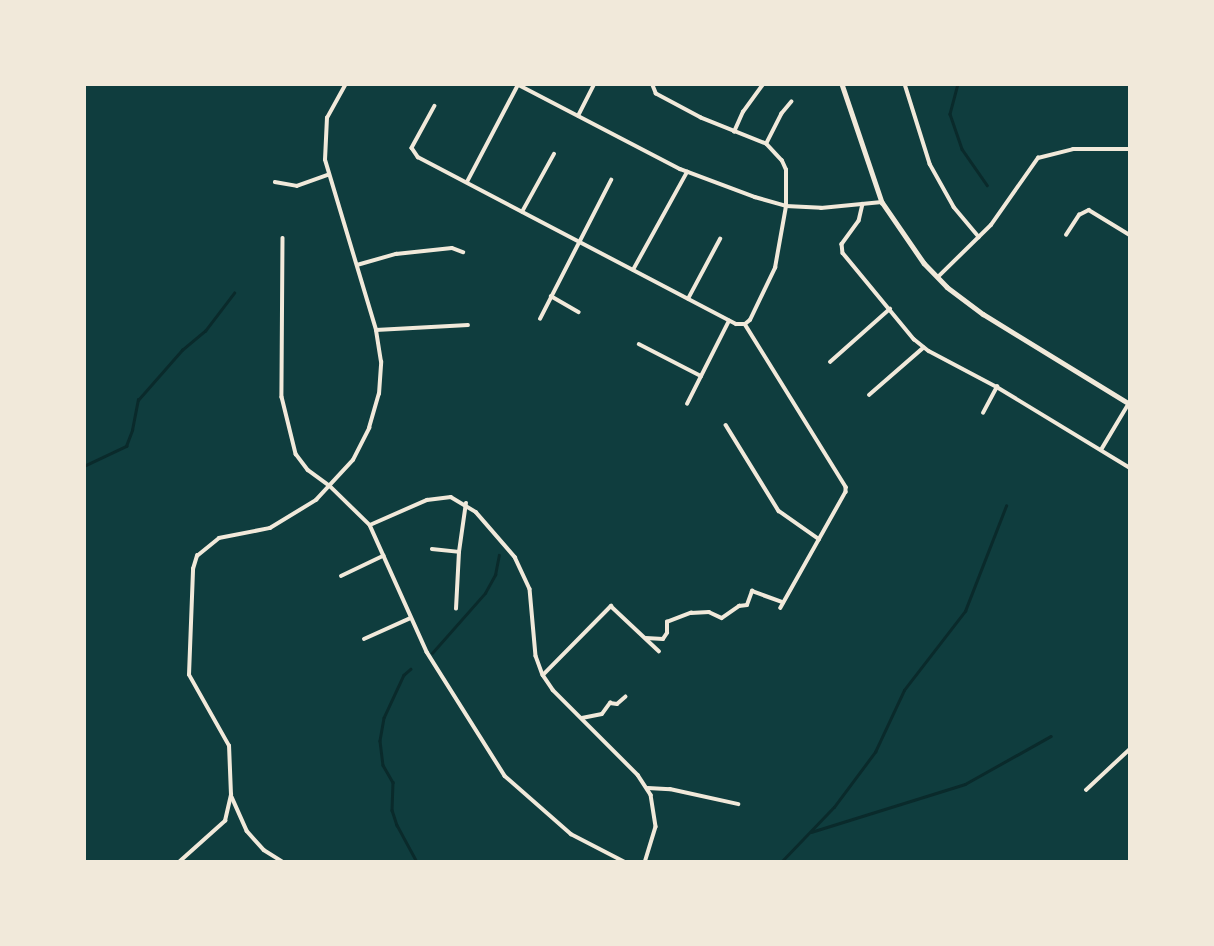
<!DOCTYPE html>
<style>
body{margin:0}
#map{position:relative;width:1214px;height:946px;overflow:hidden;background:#0f3d3e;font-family:"Asap Condensed",sans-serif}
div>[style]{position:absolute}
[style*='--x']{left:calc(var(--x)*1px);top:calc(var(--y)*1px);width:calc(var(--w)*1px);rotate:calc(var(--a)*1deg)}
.stream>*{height:2.5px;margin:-1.25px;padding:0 1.25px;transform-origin:1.25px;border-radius:1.25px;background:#0a2a2b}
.minor>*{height:3.5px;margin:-1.75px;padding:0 1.75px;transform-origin:1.75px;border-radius:1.75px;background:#f1e9da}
.tertiary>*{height:4.5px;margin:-2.25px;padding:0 2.25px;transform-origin:2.25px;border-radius:2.25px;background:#f1e9da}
span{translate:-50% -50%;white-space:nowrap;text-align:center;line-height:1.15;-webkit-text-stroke:5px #f1e9da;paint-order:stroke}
.frame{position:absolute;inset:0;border:86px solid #f1e9da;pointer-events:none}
</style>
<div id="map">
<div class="stream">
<div style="--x:958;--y:84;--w:31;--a:105"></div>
<div style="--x:950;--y:114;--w:37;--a:71"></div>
<div style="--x:962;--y:149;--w:44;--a:55.2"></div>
<div style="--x:84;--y:466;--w:47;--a:-25.5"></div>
<div style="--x:126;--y:446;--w:17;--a:-69"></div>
<div style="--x:132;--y:430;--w:31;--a:-79"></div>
<div style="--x:138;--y:400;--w:67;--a:-48.7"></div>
<div style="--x:182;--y:350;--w:30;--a:-40"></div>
<div style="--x:205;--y:331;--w:48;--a:-52.7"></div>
<div style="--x:432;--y:653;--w:80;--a:-48.5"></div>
<div style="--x:485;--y:593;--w:21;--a:-61"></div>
<div style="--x:495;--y:575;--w:20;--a:-79"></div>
<div style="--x:411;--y:669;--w:9;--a:139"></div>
<div style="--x:404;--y:675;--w:47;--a:114.9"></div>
<div style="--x:384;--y:718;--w:23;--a:100"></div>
<div style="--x:380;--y:741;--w:24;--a:83"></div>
<div style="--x:383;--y:765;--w:20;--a:60"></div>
<div style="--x:393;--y:782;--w:28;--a:92"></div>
<div style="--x:392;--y:810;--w:16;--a:72"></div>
<div style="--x:397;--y:825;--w:42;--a:61.6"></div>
<div style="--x:811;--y:832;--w:161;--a:-17.3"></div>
<div style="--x:965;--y:784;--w:98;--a:-29.2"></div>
<div style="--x:781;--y:862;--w:76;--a:-46.1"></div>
<div style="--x:834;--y:807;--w:69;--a:-53.3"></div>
<div style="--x:875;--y:752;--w:68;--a:-64.9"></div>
<div style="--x:904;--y:690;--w:100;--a:-52.3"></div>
<div style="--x:965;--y:611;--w:113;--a:-68.7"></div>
</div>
<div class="minor">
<div style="--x:517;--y:84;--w:184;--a:27.5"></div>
<div style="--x:680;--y:169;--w:80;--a:20.5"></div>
<div style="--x:755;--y:197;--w:32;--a:16"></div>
<div style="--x:786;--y:206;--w:35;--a:3"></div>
<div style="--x:821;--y:208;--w:61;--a:-5.6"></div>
<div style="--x:905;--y:84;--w:84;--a:72.6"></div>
<div style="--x:930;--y:164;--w:49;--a:60.8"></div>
<div style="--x:954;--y:207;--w:39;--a:50"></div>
<div style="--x:435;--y:106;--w:48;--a:118.7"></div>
<div style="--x:412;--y:148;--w:11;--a:56"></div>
<div style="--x:418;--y:157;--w:359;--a:27.7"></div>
<div style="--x:736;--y:324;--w:9;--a:0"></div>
<div style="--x:745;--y:324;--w:6;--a:-39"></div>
<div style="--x:750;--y:320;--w:58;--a:-64.3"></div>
<div style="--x:775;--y:268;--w:63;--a:-79.9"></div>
<div style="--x:786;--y:206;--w:36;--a:-90"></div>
<div style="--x:786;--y:170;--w:10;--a:-114"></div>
<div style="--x:782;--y:161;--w:23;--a:-133"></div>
<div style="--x:766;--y:144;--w:70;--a:-158.2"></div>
<div style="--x:701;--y:118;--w:51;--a:-151.9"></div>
<div style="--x:656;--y:94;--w:11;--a:-112"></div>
<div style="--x:578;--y:116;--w:36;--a:-63"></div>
<div style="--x:734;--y:132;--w:22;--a:-66"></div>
<div style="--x:743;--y:112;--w:34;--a:-54"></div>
<div style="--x:766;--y:144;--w:34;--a:-63"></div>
<div style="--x:781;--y:114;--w:16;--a:-50"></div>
<div style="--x:275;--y:182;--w:22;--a:10"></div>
<div style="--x:297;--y:186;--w:33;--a:-20"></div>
<div style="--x:467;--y:182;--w:110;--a:-62.3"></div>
<div style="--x:863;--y:204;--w:17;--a:103"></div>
<div style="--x:859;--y:221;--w:29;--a:126"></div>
<div style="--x:842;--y:244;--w:9;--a:84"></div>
<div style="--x:843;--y:253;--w:112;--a:50.5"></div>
<div style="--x:914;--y:339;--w:19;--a:39"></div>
<div style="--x:929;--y:351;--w:77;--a:27.9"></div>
<div style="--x:997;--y:387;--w:156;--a:31.3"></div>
<div style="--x:522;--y:212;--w:66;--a:-61.1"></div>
<div style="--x:1066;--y:235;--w:24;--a:-57"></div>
<div style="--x:1079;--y:215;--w:11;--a:-27"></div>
<div style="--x:1089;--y:210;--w:48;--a:31.4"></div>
<div style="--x:283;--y:238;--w:159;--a:90.4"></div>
<div style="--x:282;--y:397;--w:59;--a:76.2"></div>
<div style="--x:296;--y:454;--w:20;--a:53"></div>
<div style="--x:308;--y:470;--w:27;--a:36"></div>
<div style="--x:330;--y:486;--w:56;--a:44.3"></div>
<div style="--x:370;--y:525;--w:139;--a:65.8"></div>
<div style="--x:427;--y:652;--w:146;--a:57.8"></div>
<div style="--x:505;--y:776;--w:88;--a:41.3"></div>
<div style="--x:571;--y:834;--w:61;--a:27.4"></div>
<div style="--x:357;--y:265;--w:41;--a:-15.8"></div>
<div style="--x:396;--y:254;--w:56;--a:-6.1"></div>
<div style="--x:452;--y:248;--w:12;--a:20"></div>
<div style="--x:633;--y:270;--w:112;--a:-61.1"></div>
<div style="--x:938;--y:277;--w:74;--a:-44.5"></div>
<div style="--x:991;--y:225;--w:82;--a:-55"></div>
<div style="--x:1038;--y:158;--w:36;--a:-14"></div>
<div style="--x:1073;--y:149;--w:57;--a:0"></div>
<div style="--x:551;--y:296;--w:32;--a:30"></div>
<div style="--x:688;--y:299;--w:68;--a:-61.9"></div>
<div style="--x:540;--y:319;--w:156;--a:-62.9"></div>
<div style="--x:745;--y:324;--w:192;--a:58.2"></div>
<div style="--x:846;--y:487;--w:5;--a:90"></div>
<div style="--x:846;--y:492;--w:133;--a:119.3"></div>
<div style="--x:376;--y:330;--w:92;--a:-3.1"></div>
<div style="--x:639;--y:344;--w:70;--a:27.3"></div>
<div style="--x:830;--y:362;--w:80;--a:-41.5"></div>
<div style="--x:869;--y:395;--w:72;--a:-41"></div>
<div style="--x:687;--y:404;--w:93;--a:-63.2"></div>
<div style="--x:983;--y:413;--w:30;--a:-62"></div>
<div style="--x:726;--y:425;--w:101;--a:58.4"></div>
<div style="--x:779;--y:511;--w:49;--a:35"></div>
<div style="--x:1101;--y:450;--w:55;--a:-59.2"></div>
<div style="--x:370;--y:525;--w:62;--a:-23.7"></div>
<div style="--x:427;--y:500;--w:24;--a:-7"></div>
<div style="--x:451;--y:497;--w:29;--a:31"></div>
<div style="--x:476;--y:512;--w:60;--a:49.1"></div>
<div style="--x:515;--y:557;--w:35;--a:65"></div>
<div style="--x:530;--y:589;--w:67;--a:84.9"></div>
<div style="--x:536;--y:656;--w:20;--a:70"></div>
<div style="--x:543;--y:675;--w:18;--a:56"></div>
<div style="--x:553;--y:690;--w:120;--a:45"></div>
<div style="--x:638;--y:775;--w:24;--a:57"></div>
<div style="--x:651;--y:795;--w:32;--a:81"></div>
<div style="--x:656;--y:827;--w:37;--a:107"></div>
<div style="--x:432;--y:549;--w:27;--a:6"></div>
<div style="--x:341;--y:576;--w:47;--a:-25.5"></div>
<div style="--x:456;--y:609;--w:57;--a:-87"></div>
<div style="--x:459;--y:552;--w:49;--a:-81.9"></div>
<div style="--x:646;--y:638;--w:17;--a:3"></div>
<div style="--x:663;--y:639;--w:7;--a:-56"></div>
<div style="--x:667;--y:633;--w:11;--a:-90"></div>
<div style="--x:667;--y:622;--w:26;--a:-21"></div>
<div style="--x:691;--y:613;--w:18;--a:-3"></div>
<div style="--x:709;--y:612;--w:14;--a:25"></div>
<div style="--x:722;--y:618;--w:21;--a:-35"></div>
<div style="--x:739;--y:606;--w:8;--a:-7"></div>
<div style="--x:747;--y:605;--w:15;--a:-70"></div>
<div style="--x:752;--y:591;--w:33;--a:20"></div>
<div style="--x:364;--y:639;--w:51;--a:-24.1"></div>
<div style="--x:543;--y:675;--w:97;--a:-45.4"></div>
<div style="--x:611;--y:606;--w:66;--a:43.2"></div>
<div style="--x:582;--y:718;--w:20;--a:-11"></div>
<div style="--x:602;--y:714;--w:14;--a:-54"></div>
<div style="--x:610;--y:703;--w:7;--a:8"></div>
<div style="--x:617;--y:704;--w:11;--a:-41"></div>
<div style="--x:648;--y:788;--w:22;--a:3"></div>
<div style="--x:670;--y:789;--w:70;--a:12.4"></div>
<div style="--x:1086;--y:790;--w:60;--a:-43"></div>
<div style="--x:232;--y:797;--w:37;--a:66"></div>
<div style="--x:247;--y:831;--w:25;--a:48"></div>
<div style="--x:264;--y:850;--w:22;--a:32"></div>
<div style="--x:179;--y:862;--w:62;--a:-41.7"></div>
<div style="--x:225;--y:821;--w:27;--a:-77"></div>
<div style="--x:231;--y:795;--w:49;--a:-92.3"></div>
<div style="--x:229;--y:746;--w:81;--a:-119.4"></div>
<div style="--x:189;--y:675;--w:106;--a:-87.8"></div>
<div style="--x:193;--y:569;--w:14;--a:-73"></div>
<div style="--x:197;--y:556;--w:28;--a:-39"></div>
<div style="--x:219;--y:538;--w:52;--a:-11.1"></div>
<div style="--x:270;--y:528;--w:54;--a:-31.3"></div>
<div style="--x:316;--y:500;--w:54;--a:-47.2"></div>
<div style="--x:353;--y:460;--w:36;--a:-63"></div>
<div style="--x:369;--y:428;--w:35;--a:-74"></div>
<div style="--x:379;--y:394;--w:32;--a:-86"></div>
<div style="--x:381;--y:362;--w:32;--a:-99"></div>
<div style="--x:376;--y:330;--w:177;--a:-106.7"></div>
<div style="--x:325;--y:160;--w:42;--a:-87.3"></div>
<div style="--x:327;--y:118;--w:39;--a:-61"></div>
</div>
<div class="tertiary">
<div style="--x:842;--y:84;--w:125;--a:71.3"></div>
<div style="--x:882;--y:202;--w:74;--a:55.5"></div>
<div style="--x:924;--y:263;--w:33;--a:46"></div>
<div style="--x:947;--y:287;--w:45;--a:36.9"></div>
<div style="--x:983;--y:314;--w:172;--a:31.5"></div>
</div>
<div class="frame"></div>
</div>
